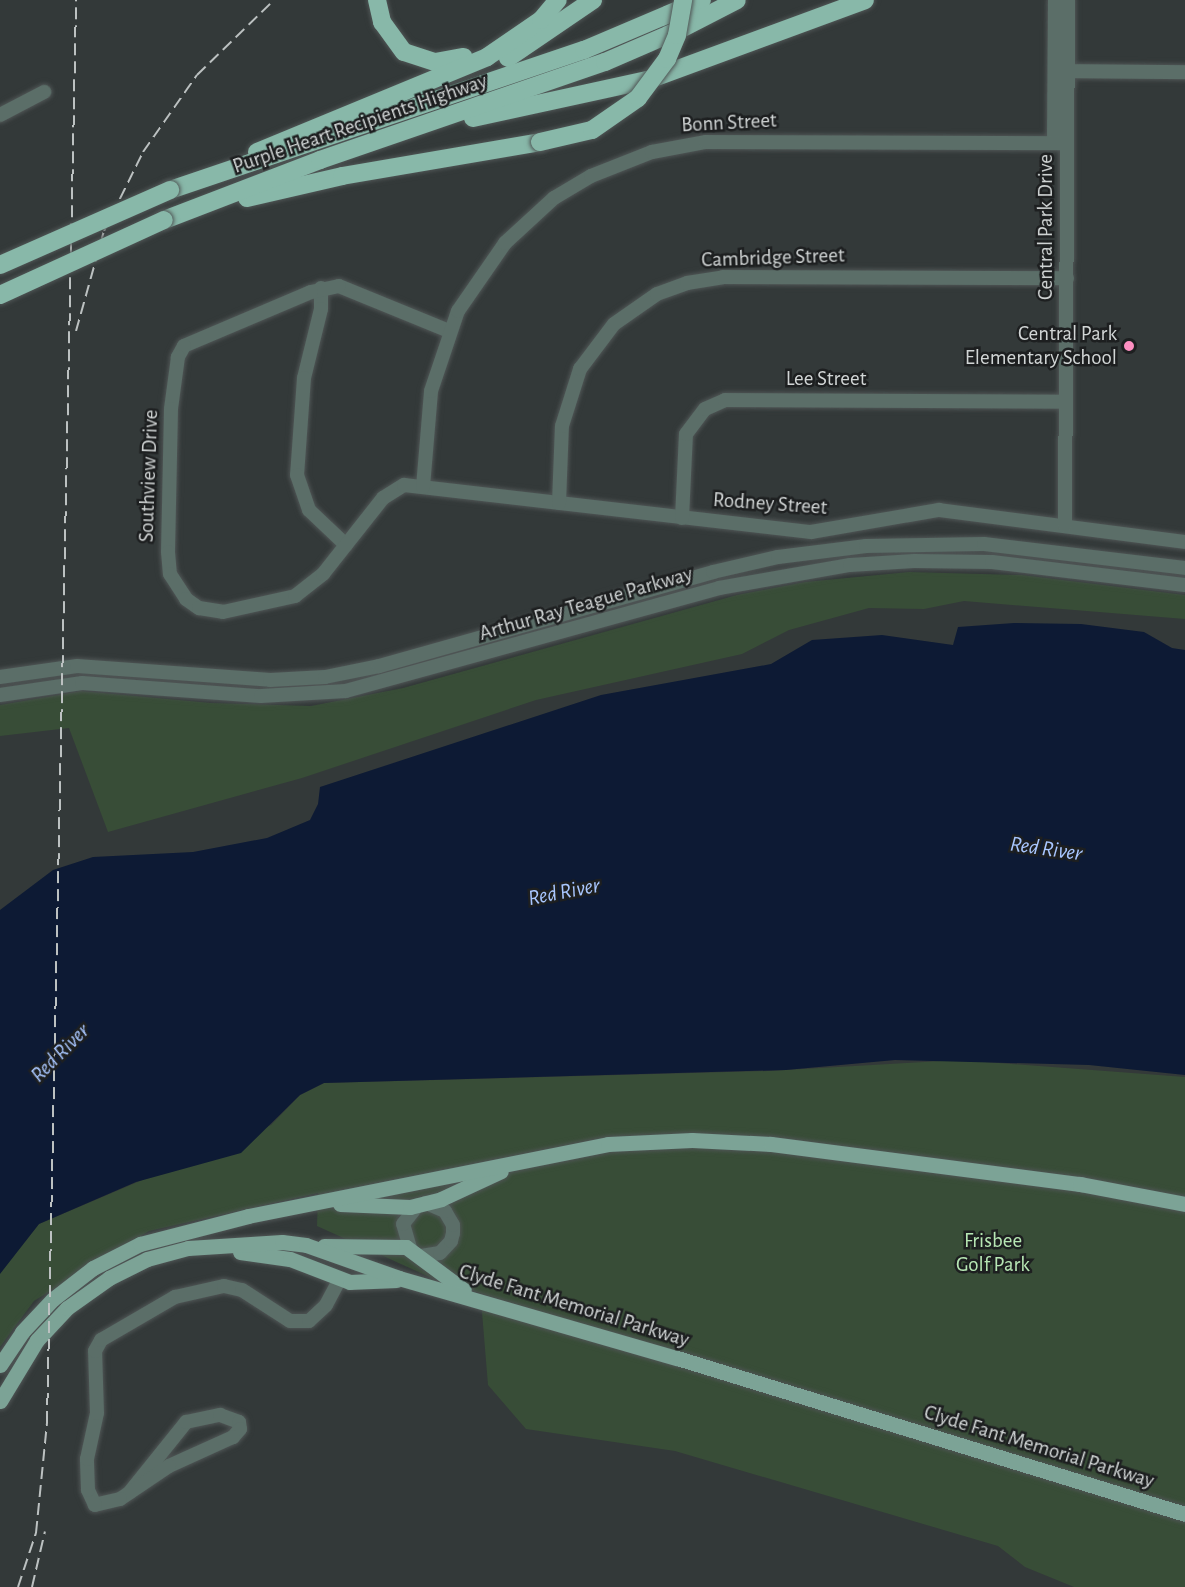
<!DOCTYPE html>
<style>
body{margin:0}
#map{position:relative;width:1185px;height:1587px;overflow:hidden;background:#333939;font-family:"Alegreya Sans",sans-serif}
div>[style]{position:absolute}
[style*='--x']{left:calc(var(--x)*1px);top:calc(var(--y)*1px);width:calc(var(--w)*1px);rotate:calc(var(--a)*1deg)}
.green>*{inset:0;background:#384d37}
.water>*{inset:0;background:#0d1a34}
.roads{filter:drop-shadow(0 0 2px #4f5555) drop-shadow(0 0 2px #4f5555)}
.minor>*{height:14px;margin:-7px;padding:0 7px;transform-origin:7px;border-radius:7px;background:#5b6e68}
.major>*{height:15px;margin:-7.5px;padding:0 7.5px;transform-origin:7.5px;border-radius:7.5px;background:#7ca396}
.highway>*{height:18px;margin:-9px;padding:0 9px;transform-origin:9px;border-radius:9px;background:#88b8a9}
.rail>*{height:2px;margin-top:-1px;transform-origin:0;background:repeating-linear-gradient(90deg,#bcc1c1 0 12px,transparent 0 18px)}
.bridges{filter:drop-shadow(0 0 2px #4f5555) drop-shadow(0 0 2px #4f5555)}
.highway-bridge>*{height:18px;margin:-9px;padding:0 9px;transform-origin:9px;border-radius:9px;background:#88b8a9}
.dots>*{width:16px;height:16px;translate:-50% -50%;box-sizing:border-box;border:3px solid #1d1f20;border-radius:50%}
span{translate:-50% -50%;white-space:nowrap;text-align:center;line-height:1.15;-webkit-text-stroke:5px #1d1f20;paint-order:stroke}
.street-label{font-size:21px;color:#d1d5d5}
.poi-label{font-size:21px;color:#d1d5d5}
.right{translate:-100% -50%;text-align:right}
.park-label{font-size:21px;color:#b7e7b4}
.water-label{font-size:22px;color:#a9c7ff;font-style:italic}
</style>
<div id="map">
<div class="green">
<div style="clip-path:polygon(909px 572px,1022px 575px,1185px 595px,1185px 619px,964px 601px,924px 609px,869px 608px,789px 630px,742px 654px,536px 700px,302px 778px,108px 832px,69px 728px,0 736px,0 705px,81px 691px,211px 703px,311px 706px,403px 688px,737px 595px,805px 582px)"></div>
<div style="clip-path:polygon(959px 1060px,1185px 1077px,1185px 1510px,434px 1279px,317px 1226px,318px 1193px,149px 1231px,34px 1301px,0 1347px,0 1273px,39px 1224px,271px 1125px,300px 1095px,324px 1083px,768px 1071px)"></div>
<div style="clip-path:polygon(481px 1300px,1185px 1520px,1185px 1587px,1074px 1587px,1025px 1567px,998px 1546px,675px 1451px,526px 1429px,488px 1385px)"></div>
</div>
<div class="water">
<div style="clip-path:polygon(1014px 623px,1081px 624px,1144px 632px,1172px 648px,1185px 650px,1185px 1075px,1089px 1065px,895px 1060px,786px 1070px,324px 1083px,300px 1095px,241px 1153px,136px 1182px,39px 1224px,0 1274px,0 910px,53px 870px,93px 857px,193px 852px,267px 838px,310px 820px,318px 804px,320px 787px,601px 695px,771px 664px,812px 640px,882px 635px,953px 645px,958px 627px)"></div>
</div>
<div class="roads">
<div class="minor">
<div style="--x:1061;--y:71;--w:124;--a:0.5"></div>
<div style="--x:0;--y:115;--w:50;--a:-27.6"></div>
<div style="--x:1054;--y:142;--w:142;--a:-89.6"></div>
<div style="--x:321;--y:288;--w:21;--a:90"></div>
<div style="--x:321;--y:309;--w:71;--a:103.8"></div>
<div style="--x:304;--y:378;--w:97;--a:94.1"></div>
<div style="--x:297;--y:475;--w:37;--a:71"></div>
<div style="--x:309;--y:510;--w:51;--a:43.4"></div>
<div style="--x:449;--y:331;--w:119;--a:-157.8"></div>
<div style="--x:339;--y:286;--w:29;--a:168"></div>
<div style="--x:311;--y:292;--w:138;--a:157"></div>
<div style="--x:184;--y:346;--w:13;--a:119"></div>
<div style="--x:178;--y:357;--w:52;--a:97.7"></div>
<div style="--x:171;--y:409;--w:143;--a:91.2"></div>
<div style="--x:168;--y:552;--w:22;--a:85"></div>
<div style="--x:170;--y:574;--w:30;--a:57"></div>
<div style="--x:186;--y:599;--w:16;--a:35"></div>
<div style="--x:199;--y:608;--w:24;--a:9"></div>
<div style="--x:223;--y:612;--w:74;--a:-12.5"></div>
<div style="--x:295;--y:596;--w:36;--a:-38"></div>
<div style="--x:323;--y:574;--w:97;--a:-51.7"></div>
<div style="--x:383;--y:498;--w:25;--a:-32"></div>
<div style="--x:404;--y:485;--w:410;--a:6.6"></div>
<div style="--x:811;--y:532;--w:130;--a:-9.8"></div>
<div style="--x:939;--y:510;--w:248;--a:7.4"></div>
<div style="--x:423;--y:487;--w:96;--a:-85.2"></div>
<div style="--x:431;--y:391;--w:84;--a:-71.4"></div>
<div style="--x:458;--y:311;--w:83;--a:-55.3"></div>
<div style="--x:505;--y:243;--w:67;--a:-42.6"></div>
<div style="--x:554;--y:198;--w:43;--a:-30.7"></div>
<div style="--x:591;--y:176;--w:66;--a:-21.5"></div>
<div style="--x:652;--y:152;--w:55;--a:-10.5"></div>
<div style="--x:706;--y:142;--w:361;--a:0.2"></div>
<div style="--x:559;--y:503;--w:77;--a:-87.8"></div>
<div style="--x:562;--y:426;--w:60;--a:-72.5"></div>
<div style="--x:580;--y:369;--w:56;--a:-52.9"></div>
<div style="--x:614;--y:324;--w:52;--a:-34.9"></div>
<div style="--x:657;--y:294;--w:32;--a:-20"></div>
<div style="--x:687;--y:283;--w:36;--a:-9"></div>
<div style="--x:723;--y:277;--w:344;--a:0.2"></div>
<div style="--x:682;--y:518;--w:84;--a:-87.3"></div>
<div style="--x:686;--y:434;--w:31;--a:-53"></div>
<div style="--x:705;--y:409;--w:22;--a:-24"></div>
<div style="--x:725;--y:400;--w:341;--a:0.3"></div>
<div style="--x:1065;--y:526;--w:526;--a:-89.67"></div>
<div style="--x:0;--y:677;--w:78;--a:-8.1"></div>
<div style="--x:77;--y:666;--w:194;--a:4.1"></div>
<div style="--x:270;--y:680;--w:55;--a:-3.1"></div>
<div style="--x:325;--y:677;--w:55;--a:-11.5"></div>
<div style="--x:379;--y:666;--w:347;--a:-15.7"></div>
<div style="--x:713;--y:572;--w:67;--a:-13"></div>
<div style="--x:778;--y:557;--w:89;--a:-7.1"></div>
<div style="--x:866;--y:546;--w:118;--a:-1"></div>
<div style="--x:984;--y:544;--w:202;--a:6.8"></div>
<div style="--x:0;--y:695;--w:83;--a:-8.3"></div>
<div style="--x:82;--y:683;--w:179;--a:4.2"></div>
<div style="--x:261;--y:696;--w:85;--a:-3.4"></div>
<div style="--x:346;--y:691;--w:387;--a:-15.4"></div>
<div style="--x:719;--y:588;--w:133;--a:-10"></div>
<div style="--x:850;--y:565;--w:64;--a:-3.6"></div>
<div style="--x:914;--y:561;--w:78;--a:0.7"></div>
<div style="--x:992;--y:562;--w:194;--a:6.8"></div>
<div style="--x:410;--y:1248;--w:25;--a:-106"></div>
<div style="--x:403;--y:1224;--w:24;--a:-52"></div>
<div style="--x:421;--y:1256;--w:19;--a:-9"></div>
<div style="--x:440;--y:1253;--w:16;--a:-47"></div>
<div style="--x:451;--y:1241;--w:8;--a:-76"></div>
<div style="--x:453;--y:1233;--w:8;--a:-90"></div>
<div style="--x:453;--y:1225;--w:16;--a:-120"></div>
<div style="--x:445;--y:1211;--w:21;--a:-157"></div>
<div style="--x:130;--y:1492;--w:90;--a:-51.3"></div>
<div style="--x:186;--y:1422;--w:35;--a:-12"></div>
<div style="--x:220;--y:1415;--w:20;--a:20"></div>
<div style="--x:239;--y:1422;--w:7;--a:82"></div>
<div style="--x:240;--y:1429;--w:11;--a:131"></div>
<div style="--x:233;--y:1437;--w:70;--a:155.6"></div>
<div style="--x:169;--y:1466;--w:59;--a:146"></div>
<div style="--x:120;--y:1499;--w:26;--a:167"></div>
<div style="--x:95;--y:1505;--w:17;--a:-115"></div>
<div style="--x:88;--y:1490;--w:31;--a:-92"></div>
<div style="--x:87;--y:1459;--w:47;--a:-77.7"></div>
<div style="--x:97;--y:1413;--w:62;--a:-91.8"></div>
<div style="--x:95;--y:1351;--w:13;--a:-61"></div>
<div style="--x:101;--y:1340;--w:86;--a:-30.2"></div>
<div style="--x:175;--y:1297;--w:50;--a:-12.7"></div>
<div style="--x:224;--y:1286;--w:18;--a:13"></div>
<div style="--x:242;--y:1290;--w:57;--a:32.9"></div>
<div style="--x:290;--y:1321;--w:19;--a:0"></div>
<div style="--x:309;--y:1321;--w:23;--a:-43"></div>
<div style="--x:326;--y:1305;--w:30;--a:-62"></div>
</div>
<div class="major">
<div style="--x:340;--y:1204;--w:70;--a:2.5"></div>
<div style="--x:410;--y:1207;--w:32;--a:-14"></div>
<div style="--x:441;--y:1199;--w:66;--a:-25"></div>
<div style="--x:324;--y:1246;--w:82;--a:0.7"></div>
<div style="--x:406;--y:1247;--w:72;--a:36.6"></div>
<div style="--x:240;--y:1252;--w:50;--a:8"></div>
<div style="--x:290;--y:1259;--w:64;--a:21"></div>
<div style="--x:350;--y:1282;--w:46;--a:-2.5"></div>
<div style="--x:0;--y:1365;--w:40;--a:-56"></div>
<div style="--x:22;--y:1332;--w:45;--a:-46.8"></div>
<div style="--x:53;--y:1299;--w:51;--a:-37.8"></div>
<div style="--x:93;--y:1268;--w:53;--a:-27.1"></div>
<div style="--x:140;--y:1244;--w:112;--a:-14.5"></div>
<div style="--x:248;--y:1216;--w:367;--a:-11.3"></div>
<div style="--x:608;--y:1144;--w:84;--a:-2.7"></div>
<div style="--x:692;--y:1140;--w:79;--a:2.9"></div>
<div style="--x:771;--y:1144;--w:312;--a:7.4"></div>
<div style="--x:1080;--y:1184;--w:107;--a:10.8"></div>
<div style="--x:0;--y:1401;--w:71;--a:-58.8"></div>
<div style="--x:37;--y:1340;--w:44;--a:-46.8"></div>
<div style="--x:67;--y:1308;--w:52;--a:-35.5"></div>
<div style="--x:109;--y:1278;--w:42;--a:-26.6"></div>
<div style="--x:147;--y:1259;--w:42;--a:-15"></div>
<div style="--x:188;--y:1248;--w:94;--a:-3.7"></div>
<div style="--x:282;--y:1242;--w:24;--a:7"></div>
<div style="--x:306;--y:1245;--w:99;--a:19.5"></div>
<div style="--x:399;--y:1278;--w:289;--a:16.1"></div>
<div style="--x:677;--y:1358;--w:531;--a:17.07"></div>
</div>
<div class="highway">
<div style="--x:377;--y:0;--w:23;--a:77"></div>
<div style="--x:382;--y:22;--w:37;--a:54"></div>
<div style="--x:404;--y:52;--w:33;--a:18"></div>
<div style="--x:435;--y:62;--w:29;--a:-10"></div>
<div style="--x:508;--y:58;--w:103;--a:-34.3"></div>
<div style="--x:473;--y:118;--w:179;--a:-12.3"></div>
<div style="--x:648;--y:80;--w:231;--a:-20.2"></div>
<div style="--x:257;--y:152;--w:249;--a:-22.4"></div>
<div style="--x:487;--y:57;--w:65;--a:-34.4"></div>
<div style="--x:541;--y:20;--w:26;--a:-50"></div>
<div style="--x:170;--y:190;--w:437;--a:-18.7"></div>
<div style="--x:584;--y:50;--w:128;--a:-23"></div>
<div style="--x:247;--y:198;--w:98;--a:-13"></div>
<div style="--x:342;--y:176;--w:201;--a:-9.7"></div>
<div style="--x:164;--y:220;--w:167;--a:-21"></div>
<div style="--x:320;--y:160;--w:301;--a:-19"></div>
<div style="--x:605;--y:62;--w:81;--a:-23.4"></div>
<div style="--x:679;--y:30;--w:65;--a:-27.3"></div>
</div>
</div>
<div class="rail">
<div style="--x:76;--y:331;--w:104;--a:-74.4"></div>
<div style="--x:104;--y:231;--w:88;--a:-63.7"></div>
<div style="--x:143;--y:152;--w:94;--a:-55"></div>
<div style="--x:197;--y:75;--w:107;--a:-44.2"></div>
<div style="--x:18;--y:1587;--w:57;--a:-71.6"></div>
<div style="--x:36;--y:1533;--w:111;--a:-84.3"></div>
<div style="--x:47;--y:1423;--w:1423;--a:-88.83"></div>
<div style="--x:32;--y:1587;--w:57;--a:-76.9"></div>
</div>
<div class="bridges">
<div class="highway-bridge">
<div style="--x:540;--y:142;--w:53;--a:-13"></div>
<div style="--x:592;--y:130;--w:56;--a:-34.8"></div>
<div style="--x:638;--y:98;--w:49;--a:-53.4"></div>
<div style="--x:667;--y:59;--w:26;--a:-67"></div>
<div style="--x:677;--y:35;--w:36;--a:-80"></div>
<div style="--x:0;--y:265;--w:186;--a:-23.8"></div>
<div style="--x:0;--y:295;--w:180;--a:-24.6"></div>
</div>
</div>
<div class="dots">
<div style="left:1129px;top:346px;background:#fd8fc1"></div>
</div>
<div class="street-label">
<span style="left:729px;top:123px;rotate:-3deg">Bonn Street</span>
<span style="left:360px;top:124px;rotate:-19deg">Purple Heart Recipients Highway</span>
<span style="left:1046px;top:227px;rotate:-90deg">Central Park Drive</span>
<span style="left:773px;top:258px;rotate:-2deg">Cambridge Street</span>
<span style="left:826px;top:379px">Lee Street</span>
<span style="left:149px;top:476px;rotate:-88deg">Southview Drive</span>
<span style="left:770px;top:504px;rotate:4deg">Rodney Street</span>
<span style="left:586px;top:604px;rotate:-16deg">Arthur Ray Teague Parkway</span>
<span style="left:574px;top:1306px;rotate:17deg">Clyde Fant Memorial Parkway</span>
<span style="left:1039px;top:1447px;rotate:17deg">Clyde Fant Memorial Parkway</span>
</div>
<div class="poi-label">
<span class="right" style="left:1117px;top:346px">Central Park<br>Elementary School</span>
</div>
<div class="park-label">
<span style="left:993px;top:1253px">Frisbee<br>Golf Park</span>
</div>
<div class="water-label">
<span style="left:1046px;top:849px;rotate:8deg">Red River</span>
<span style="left:564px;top:892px;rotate:-11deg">Red River</span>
<span style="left:60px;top:1053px;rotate:-45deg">Red River</span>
</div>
</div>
